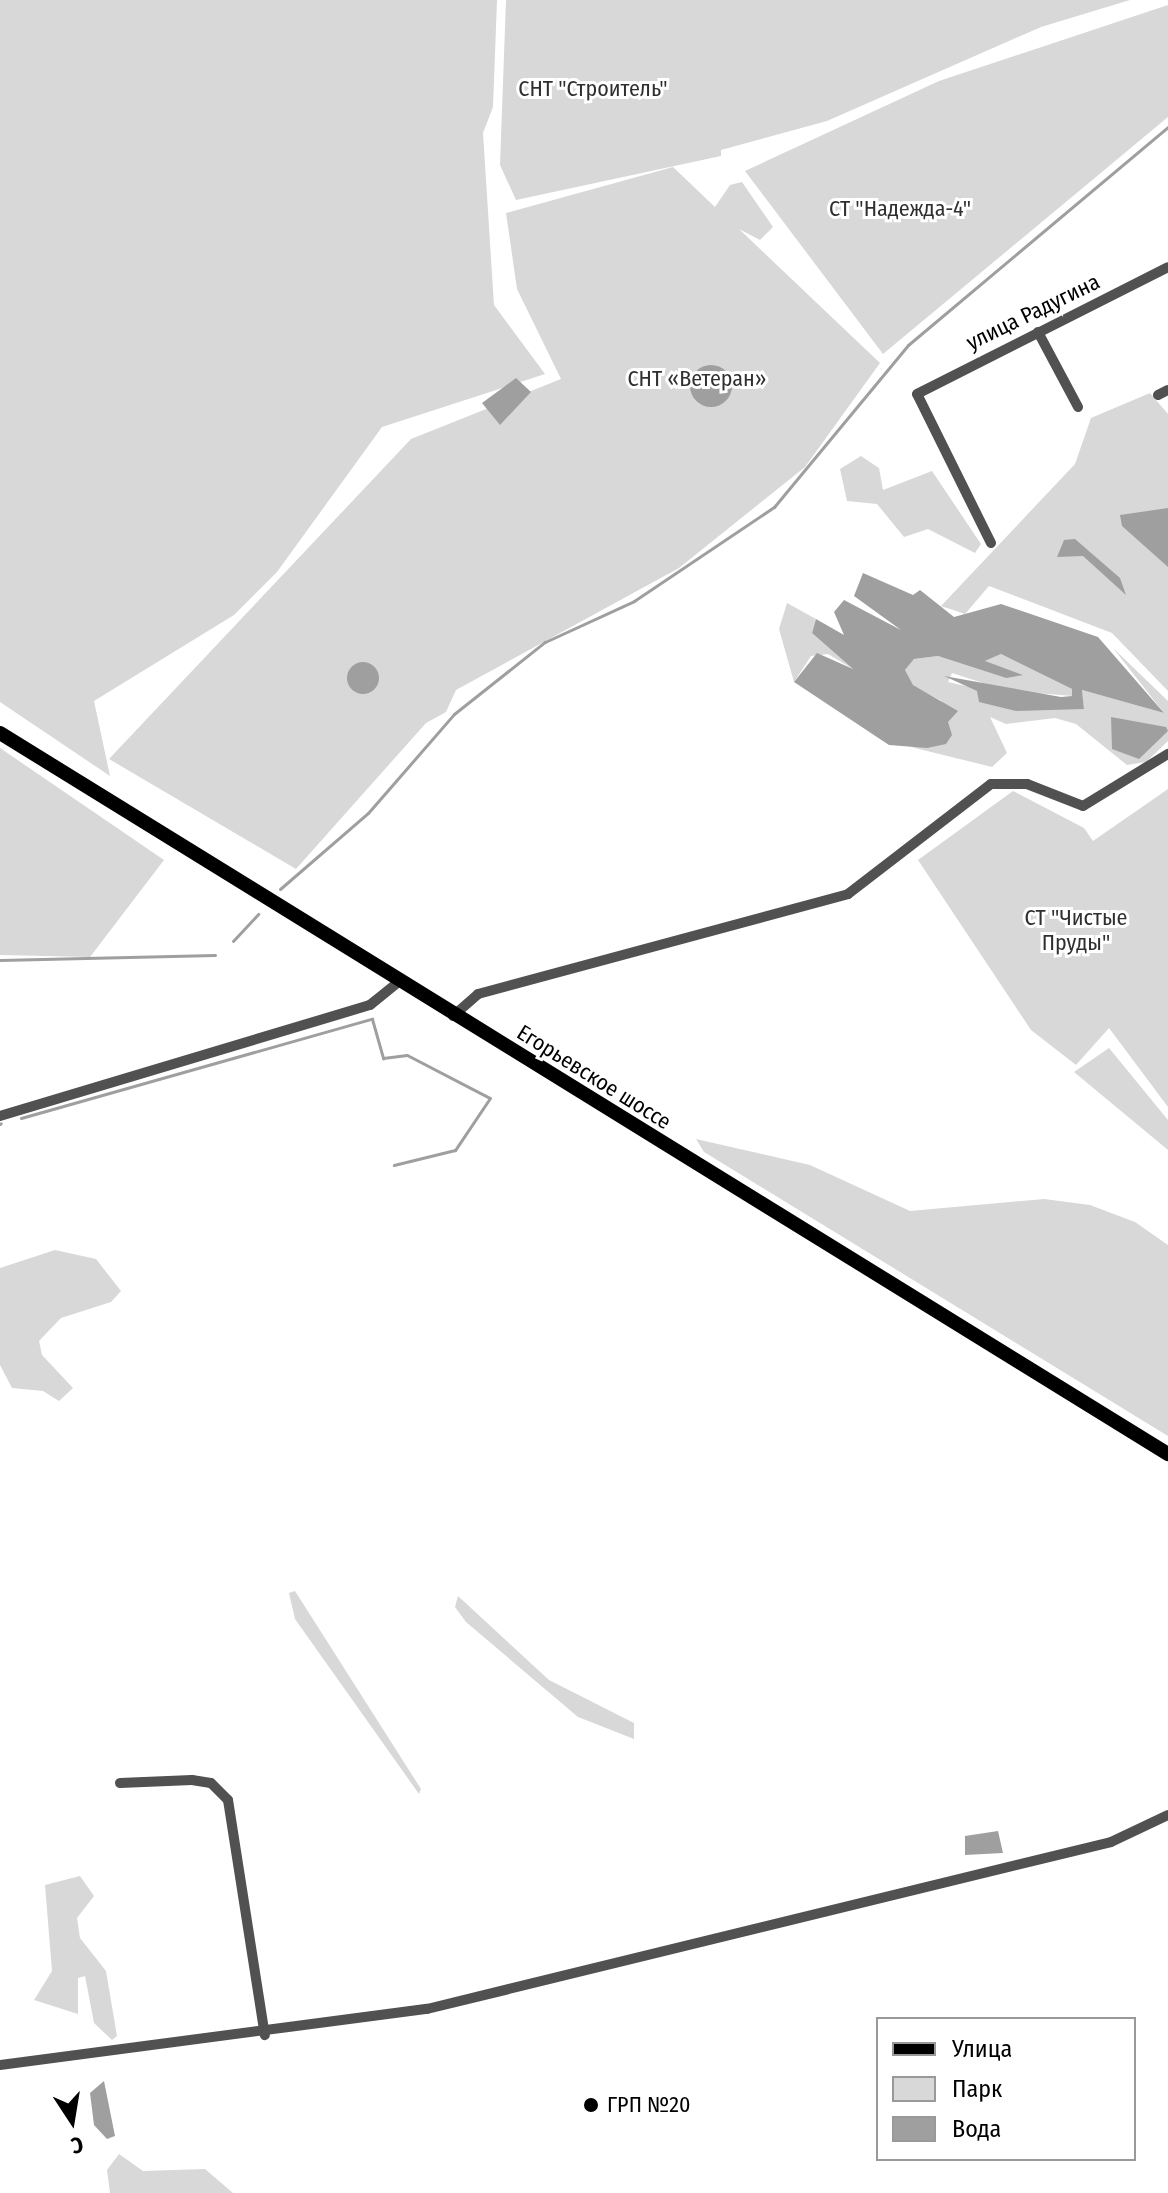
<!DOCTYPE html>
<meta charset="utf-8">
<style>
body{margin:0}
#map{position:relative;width:1168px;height:2193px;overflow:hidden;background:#fff;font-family:"Fira Sans Condensed",sans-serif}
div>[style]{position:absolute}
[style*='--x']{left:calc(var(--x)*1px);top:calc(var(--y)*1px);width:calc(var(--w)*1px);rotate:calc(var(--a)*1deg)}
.green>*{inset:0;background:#d8d8d8}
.water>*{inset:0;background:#9f9f9f}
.round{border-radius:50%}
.stream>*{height:3px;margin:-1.5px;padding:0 1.5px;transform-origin:1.5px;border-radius:1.5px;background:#9f9f9f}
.minor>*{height:10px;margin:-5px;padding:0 5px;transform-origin:5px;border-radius:5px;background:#515151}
.major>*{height:14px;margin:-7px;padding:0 7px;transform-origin:7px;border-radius:7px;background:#000}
.dots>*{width:22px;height:22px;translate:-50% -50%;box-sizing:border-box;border:4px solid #fff;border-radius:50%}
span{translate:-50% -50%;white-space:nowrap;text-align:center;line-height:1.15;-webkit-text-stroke:6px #fff;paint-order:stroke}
.park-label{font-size:22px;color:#2f2f2f}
.street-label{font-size:22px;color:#000}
.poi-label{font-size:22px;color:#000}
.left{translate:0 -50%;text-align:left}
.legend{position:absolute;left:876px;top:2017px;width:260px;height:144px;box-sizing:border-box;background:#fff;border:2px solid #999;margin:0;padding:10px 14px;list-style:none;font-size:24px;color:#000}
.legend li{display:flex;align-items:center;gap:16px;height:40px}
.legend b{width:40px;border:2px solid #999}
.north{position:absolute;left:32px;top:2081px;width:80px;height:80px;-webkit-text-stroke:6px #fff;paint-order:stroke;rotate:168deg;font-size:22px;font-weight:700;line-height:32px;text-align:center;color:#000}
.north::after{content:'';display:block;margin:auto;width:28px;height:36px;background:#000;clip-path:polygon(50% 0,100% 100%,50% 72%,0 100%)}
</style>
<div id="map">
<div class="green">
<div style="clip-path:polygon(0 0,497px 0,493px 107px,483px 133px,494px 305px,545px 374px,382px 427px,277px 572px,234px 615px,94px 701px,110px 776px,0 702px)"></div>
<div style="clip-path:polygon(506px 0,1130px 0,1041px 27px,827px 121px,721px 150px,721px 156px,516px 200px,500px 165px)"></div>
<div style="clip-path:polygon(1168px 5px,1168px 117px,883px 354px,745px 171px,939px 81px)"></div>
<div style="clip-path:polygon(673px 167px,715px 207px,730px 185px,742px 182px,773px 227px,760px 240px,739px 229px,880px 363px,805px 467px,679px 568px,456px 690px,446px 712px,426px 723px,296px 869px,109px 759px,411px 439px,561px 379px,517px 289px,506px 213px)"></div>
<div style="clip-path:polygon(1150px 393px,1168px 414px,1168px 691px,1112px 633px,989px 586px,965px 614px,941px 606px,1075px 464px,1091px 418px)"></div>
<div style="clip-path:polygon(861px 456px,879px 468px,883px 490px,932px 471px,981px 544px,975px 553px,928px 529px,904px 537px,877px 504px,847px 501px,840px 469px)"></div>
<div style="clip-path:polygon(787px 603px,816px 619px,812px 633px,853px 669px,828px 654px,811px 656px,794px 682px,779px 629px)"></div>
<div style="clip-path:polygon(1113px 648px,1168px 701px,1168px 741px,1146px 762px,1127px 765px,1076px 724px,1055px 718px,1006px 724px,990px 717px,1007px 753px,992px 767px,911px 747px,938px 744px,942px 701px,912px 685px,905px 670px,914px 659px,938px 656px,1006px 678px,985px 661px,1001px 654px,1072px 689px,1073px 696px,1008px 691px,952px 673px,948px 682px,1066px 709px,1084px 709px,1082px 690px,1164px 713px)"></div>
<div style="clip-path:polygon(0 748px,164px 860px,90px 957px,0 955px)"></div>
<div style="clip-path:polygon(1168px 789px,1168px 1107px,1109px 1028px,1076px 1065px,1031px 1030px,918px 860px,1013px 791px,1084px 828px,1093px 841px)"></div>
<div style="clip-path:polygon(1109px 1048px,1168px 1120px,1168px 1150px,1074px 1072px)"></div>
<div style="clip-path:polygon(696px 1139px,810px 1165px,910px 1211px,1044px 1199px,1090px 1205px,1135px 1222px,1168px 1245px,1168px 1436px,704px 1152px)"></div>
<div style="clip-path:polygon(55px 1250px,96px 1259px,121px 1291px,111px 1302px,61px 1318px,39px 1341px,42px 1355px,73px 1388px,59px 1401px,43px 1391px,12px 1388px,0 1365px,0 1268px)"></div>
<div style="clip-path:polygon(295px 1591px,421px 1789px,419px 1794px,295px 1619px,289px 1593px)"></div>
<div style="clip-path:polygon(458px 1596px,549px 1680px,634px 1723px,634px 1739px,578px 1717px,466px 1622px,455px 1607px)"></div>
<div style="clip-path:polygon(80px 1876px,94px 1896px,77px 1918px,80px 1938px,106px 1971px,117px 2036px,112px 2040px,94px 2023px,85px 1976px,78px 1978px,78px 2014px,34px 2000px,52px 1971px,45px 1885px)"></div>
<div style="clip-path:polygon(119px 2154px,143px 2171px,205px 2169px,233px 2193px,110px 2193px,107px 2170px)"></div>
</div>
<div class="water">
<div class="round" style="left:690px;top:365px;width:42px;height:42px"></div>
<div style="clip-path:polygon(516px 378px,531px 392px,500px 425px,482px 403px)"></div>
<div style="clip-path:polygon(1168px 508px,1168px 567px,1122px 526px,1120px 515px)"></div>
<div style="clip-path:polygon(1075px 539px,1120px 578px,1126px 595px,1083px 556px,1057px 557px,1064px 540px)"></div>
<div style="clip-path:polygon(863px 573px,913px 595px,920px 590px,954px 617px,1001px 604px,1098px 637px,1164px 713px,1082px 690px,1084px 709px,1016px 711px,979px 702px,977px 691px,944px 676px,1061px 697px,1072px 696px,1072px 689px,1001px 654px,985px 661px,1023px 675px,1006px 678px,938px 656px,914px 659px,905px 670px,913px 685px,958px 711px,948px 722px,952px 735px,946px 744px,927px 748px,889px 745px,794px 682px,817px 653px,853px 669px,812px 633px,816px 619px,844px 635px,834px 612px,844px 600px,901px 630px,854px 596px)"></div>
<div class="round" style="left:347px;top:662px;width:32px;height:32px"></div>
<div style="clip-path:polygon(1111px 717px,1166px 727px,1168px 731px,1139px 759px,1112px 749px)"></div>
<div style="clip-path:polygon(998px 1831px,1003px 1853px,965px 1855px,965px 1836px)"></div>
<div style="clip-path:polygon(104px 2081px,115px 2136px,107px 2139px,94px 2125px,90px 2093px)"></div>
</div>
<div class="stream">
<div style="--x:280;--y:889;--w:116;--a:-40.8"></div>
<div style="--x:368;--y:813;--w:131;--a:-49"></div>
<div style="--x:454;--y:714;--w:116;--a:-38.4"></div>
<div style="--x:545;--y:642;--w:98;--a:-24.7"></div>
<div style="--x:634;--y:601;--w:169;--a:-33.9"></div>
<div style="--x:774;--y:507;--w:210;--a:-50.4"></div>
<div style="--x:908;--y:345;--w:339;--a:-40"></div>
<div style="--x:233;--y:941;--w:37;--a:-47"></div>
<div style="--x:0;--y:960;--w:215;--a:-1.3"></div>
<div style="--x:21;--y:1118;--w:365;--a:-15.8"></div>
<div style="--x:372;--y:1019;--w:41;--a:74.2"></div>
<div style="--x:383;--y:1058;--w:24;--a:-7"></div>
<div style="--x:407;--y:1055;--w:93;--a:27.4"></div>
<div style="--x:490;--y:1098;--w:63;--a:123.9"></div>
<div style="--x:455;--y:1150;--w:63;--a:166.2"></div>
<div style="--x:0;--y:1124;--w:1;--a:-45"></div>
</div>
<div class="minor">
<div style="--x:1038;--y:332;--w:85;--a:61.9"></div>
<div style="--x:1158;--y:395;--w:11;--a:-27"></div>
<div style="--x:991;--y:543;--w:166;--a:-116.4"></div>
<div style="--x:917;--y:394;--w:281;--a:-26.8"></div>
<div style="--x:453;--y:1016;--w:33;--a:-41"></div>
<div style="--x:478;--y:994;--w:383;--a:-15.1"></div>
<div style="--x:848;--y:894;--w:180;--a:-37.6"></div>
<div style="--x:991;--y:784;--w:36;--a:0"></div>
<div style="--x:1027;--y:784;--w:60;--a:21.4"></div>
<div style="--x:1083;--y:806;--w:100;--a:-31.5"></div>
<div style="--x:0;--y:1116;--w:386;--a:-16.7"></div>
<div style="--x:370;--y:1005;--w:36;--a:-39"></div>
<div style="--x:120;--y:1783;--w:72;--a:-2.4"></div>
<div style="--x:192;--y:1780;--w:19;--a:9"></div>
<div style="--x:211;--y:1783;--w:24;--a:45"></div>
<div style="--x:228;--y:1800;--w:238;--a:81.1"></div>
<div style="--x:0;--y:2065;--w:431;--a:-7.5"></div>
<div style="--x:427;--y:2009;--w:704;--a:-13.72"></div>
<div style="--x:1111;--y:1842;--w:63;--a:-25.3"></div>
</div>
<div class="major">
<div style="--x:0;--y:733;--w:1373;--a:31.69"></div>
</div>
<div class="dots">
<div style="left:591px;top:2105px;background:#000"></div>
</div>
<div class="park-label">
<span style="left:593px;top:89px">СНТ "Строитель"</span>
<span style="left:900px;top:209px">СТ "Надежда-4"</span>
<span style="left:697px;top:379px">СНТ «Ветеран»</span>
<span style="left:1076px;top:930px">СТ "Чистые<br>Пруды"</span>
</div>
<div class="street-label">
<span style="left:1033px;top:312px;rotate:-26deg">улица Радугина</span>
<span style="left:594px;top:1077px;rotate:32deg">Егорьевское шоссе</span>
</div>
<div class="poi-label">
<span class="left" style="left:607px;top:2105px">ГРП №20</span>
</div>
<ul class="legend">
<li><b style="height:10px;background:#000"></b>Улица</li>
<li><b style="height:22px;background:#d8d8d8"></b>Парк</li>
<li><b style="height:22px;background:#9f9f9f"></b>Вода</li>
</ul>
<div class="north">С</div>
</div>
